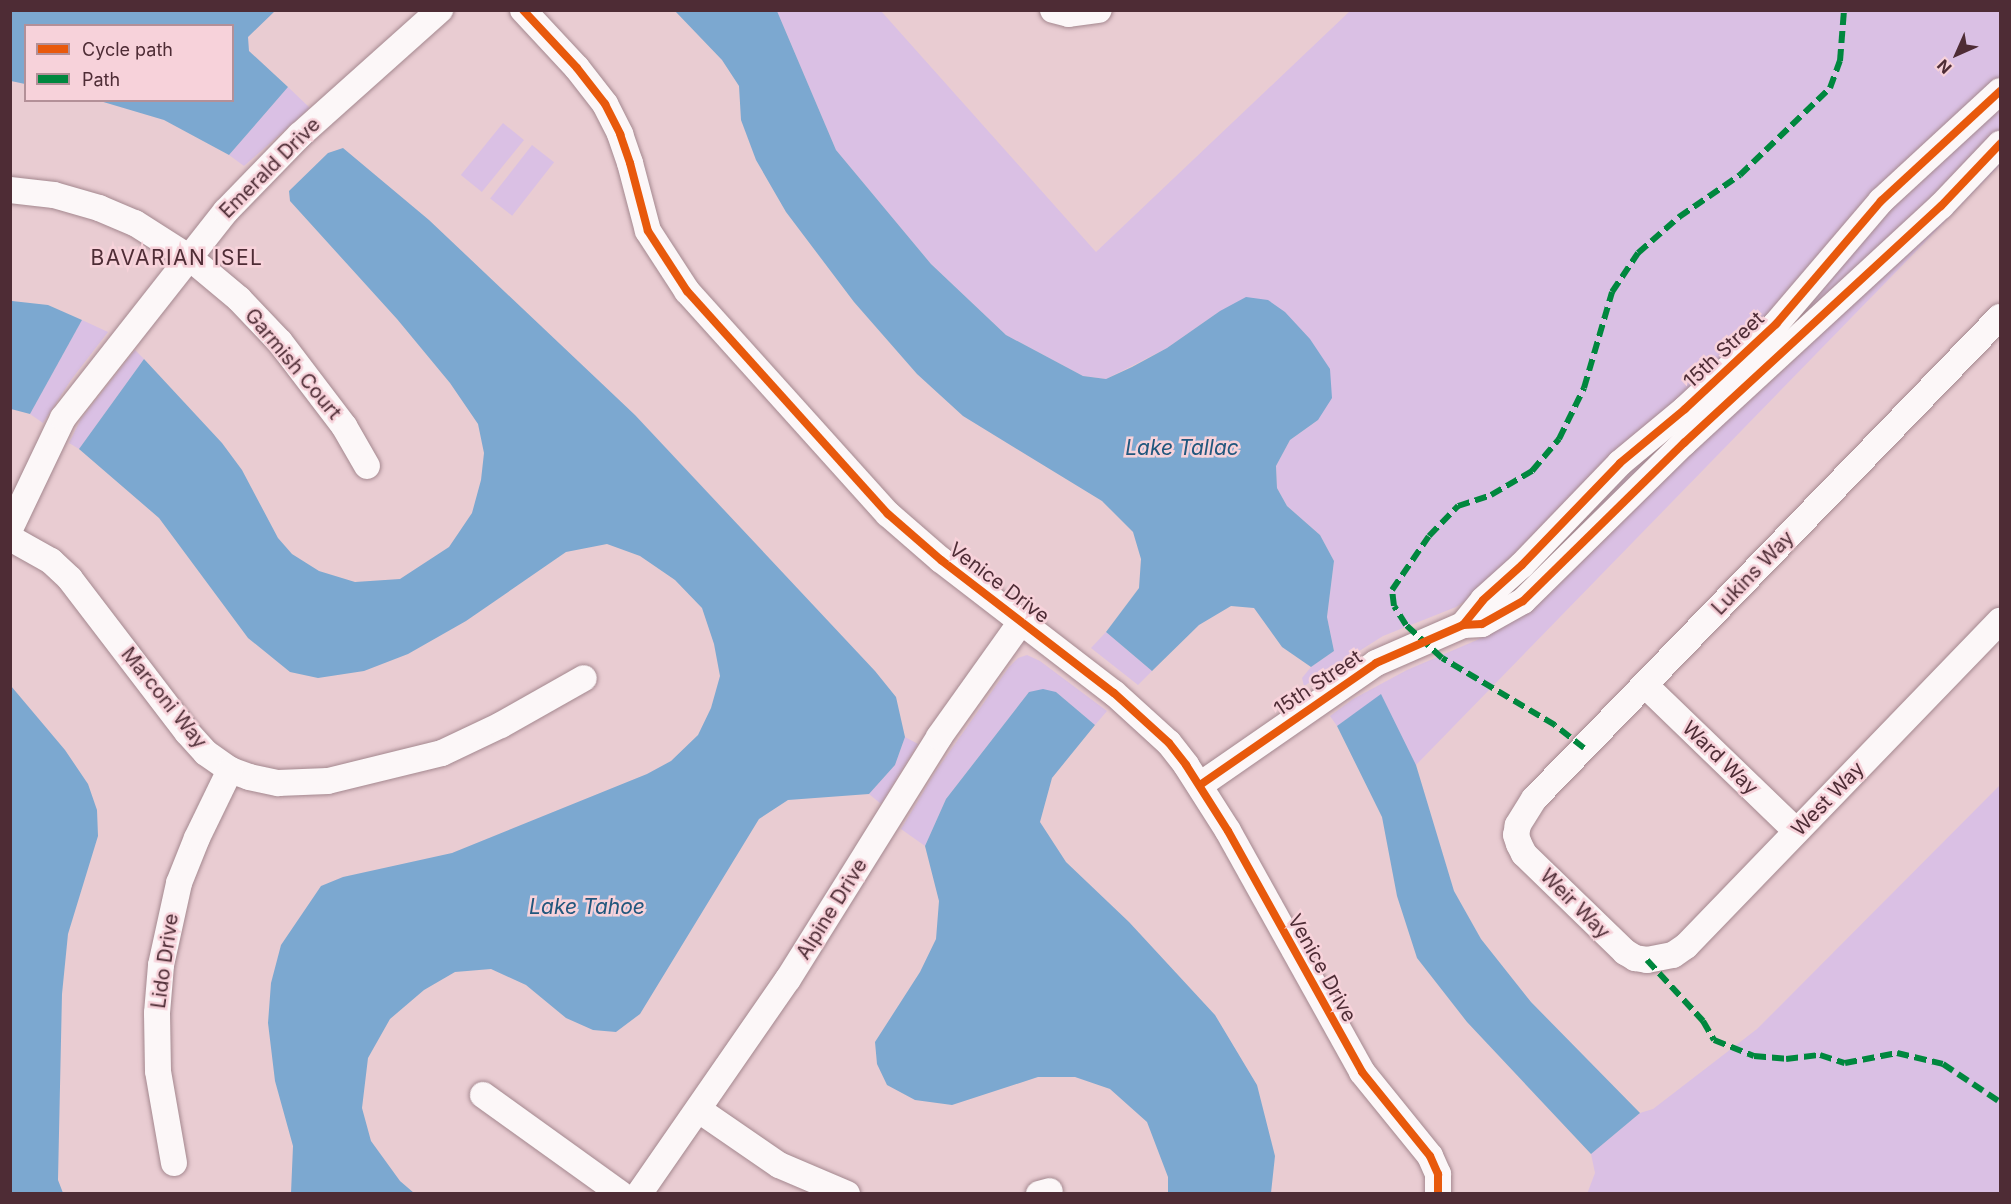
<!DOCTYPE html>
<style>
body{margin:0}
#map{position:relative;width:2011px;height:1204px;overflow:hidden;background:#e9ccd2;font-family:Inter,sans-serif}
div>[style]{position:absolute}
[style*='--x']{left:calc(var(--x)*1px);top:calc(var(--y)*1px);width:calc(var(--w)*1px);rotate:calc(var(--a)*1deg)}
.green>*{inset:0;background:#dac0e4;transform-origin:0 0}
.water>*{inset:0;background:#7ca8d0}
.roads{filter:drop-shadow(0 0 2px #a4888f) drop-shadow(0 0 2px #a4888f)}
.minor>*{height:26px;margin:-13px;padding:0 13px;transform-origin:13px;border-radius:13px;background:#fcf7f8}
.quiet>*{height:6px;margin-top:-3px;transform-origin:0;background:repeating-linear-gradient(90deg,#00873e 0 12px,transparent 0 18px)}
.cycleway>*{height:8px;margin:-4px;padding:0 4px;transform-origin:4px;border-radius:4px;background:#e8590c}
span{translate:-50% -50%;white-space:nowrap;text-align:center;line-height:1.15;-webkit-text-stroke:5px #f7d2da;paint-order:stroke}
.street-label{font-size:20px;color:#4e2c35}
.neighbourhood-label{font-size:21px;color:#4e2c35;letter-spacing:1.5px}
.water-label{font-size:21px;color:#21577d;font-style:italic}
.frame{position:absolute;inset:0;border:12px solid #4e2c35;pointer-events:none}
.legend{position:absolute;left:24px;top:24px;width:210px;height:78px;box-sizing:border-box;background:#f7d2da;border:2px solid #b39098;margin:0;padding:8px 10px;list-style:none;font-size:18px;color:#4e2c35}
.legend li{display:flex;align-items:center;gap:12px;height:30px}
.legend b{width:30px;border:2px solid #b39098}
.north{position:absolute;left:1927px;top:24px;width:60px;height:60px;-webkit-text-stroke:4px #f7d2da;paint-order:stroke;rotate:225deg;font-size:16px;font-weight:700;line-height:24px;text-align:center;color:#4e2c35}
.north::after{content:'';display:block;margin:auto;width:21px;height:27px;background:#4e2c35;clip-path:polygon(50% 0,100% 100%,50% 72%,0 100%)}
</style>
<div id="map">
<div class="green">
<div style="clip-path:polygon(777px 11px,881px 11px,1096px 252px,1350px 11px,2000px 11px,2000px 79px,1870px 196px,1771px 314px,1680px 400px,1624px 443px,1597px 468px,1484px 589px,1456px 607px,1383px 636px,1304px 686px,1302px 678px,1311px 667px,1334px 651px,1327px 617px,1334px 561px,1320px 535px,1287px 506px,1277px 488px,1276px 466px,1290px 440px,1318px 420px,1220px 311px,1167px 348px,1106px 379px,1083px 376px,1006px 335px,931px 264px,836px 150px)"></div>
<div style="clip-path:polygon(288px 87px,310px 108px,244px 166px,229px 155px)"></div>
<div style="clip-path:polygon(2000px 99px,2000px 134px,1506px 604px,1497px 596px)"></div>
<div style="left:503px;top:123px;width:27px;height:67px;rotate:39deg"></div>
<div style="left:532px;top:145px;width:28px;height:68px;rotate:38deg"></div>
<div style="clip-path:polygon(2000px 153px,2000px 165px,1416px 765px,1381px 695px,1337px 726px,1330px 716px,1353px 699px,1407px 670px,1477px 640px,1502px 625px)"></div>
<div style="clip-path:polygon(82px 320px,108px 332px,71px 380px,43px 423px,30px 414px)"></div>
<div style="clip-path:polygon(135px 350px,144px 359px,79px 449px,69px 443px,81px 419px)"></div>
<div style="clip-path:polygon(1106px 632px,1152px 671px,1138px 685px,1091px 648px)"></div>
<div style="clip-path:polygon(1027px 655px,1040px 661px,1107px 711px,1095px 725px,1056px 692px,1029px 692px,946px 799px,925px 846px,901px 829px,936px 771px,1009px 667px,1018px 658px)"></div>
<div style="clip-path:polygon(905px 737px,918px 744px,881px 804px,869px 794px,895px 765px)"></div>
<div style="clip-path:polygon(2000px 785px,2000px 1193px,1587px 1194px,1595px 1173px,1591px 1154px,1640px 1113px,1653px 1109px,1757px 1029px)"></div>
</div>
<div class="water">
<div style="clip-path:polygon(275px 11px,248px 37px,249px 51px,288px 87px,229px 155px,164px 120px,100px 101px,232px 100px,232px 26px,26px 26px,25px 84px,11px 81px,11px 11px)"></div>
<div style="clip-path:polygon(675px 11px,777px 11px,836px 150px,931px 264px,1006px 335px,1083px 376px,1106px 379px,1132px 367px,1167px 348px,1220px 311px,1246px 297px,1268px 300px,1285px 312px,1310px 339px,1330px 369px,1332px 398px,1318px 420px,1290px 440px,1276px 466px,1277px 488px,1287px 506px,1320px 535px,1334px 561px,1327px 617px,1334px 651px,1311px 667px,1282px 647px,1254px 608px,1231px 606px,1199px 625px,1152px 671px,1106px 632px,1139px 588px,1141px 559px,1133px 532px,1102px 501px,963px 416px,917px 374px,854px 302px,786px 212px,756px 160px,741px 120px,739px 86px,722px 60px)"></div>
<div style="clip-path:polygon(343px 148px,429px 220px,635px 415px,875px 671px,896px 697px,905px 737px,895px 765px,869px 794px,788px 800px,759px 819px,640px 1014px,616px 1032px,593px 1030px,566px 1018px,526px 985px,491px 969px,455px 972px,424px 990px,390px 1019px,368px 1058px,362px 1108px,371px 1141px,400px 1181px,414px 1193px,291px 1193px,293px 1146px,275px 1081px,268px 1023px,271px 983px,281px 945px,321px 886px,343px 877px,452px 853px,647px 774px,671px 761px,698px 735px,711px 708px,720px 676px,714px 644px,702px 608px,675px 580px,640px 556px,607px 544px,566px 552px,466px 621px,408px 654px,364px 671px,318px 678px,290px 672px,248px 638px,159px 518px,79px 449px,144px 359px,222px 443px,242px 470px,278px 538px,292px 554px,319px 571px,355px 582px,400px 579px,449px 547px,472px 513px,481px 480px,484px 453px,478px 424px,450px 383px,397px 319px,290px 201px,289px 191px,328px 153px)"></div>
<div style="clip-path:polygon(12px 301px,48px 305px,82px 320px,30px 414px,11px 409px)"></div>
<div style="clip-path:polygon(11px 686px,65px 750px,88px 784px,97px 810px,98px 836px,68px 934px,62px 994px,58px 1180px,63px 1193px,11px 1193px)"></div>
<div style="clip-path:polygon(1043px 689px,1056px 692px,1095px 725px,1052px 778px,1040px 822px,1066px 862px,1129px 922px,1215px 1015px,1257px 1085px,1275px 1156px,1271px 1193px,1168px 1193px,1168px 1177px,1147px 1122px,1110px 1089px,1075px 1077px,1038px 1077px,952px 1105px,915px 1100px,887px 1085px,877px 1064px,875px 1042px,920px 972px,936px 939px,939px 901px,925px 846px,946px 799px,1029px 692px)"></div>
<div style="clip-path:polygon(1381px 694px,1416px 765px,1454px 891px,1481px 939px,1531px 1002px,1640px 1113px,1591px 1154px,1467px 1022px,1417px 958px,1397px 896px,1382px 817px,1337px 726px)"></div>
</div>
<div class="roads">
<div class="minor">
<div style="--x:523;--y:10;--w:79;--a:47"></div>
<div style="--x:577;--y:68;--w:46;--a:52.1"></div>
<div style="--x:605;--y:104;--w:34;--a:63"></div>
<div style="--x:620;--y:134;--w:31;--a:71"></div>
<div style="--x:630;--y:163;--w:70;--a:75.2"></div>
<div style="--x:648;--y:231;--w:72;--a:57"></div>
<div style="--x:687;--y:291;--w:300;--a:48"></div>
<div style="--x:888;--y:514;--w:70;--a:41"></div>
<div style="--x:941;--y:560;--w:218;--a:37.6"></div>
<div style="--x:1114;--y:693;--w:74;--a:42.3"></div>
<div style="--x:1169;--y:743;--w:28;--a:52"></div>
<div style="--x:1186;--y:765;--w:78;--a:57.5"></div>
<div style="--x:1228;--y:831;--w:276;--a:60.9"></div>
<div style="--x:1362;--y:1072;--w:108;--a:51"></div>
<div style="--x:1430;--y:1156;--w:20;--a:66"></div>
<div style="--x:1438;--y:1174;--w:20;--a:90"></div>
<div style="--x:1053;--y:10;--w:16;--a:14"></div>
<div style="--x:1069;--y:14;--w:30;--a:-8"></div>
<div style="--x:10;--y:190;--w:44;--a:6.5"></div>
<div style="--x:54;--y:195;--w:47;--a:16.1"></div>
<div style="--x:99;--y:208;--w:39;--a:23"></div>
<div style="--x:135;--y:223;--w:65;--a:32.5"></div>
<div style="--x:190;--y:258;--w:64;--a:39.9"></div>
<div style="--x:239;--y:299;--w:59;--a:46.4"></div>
<div style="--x:280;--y:342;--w:106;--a:52.7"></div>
<div style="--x:344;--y:426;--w:46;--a:60.1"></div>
<div style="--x:2000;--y:317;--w:670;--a:134.03"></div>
<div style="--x:1534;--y:799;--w:31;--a:122"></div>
<div style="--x:1518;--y:825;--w:10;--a:101"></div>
<div style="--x:1516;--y:835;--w:9;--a:72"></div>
<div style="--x:1519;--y:844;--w:11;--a:63"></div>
<div style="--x:1524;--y:854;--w:141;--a:44.1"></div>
<div style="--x:1625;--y:952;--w:12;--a:31"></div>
<div style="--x:1635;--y:958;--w:12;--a:9"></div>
<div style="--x:1647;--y:960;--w:26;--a:-11"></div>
<div style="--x:1673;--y:955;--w:16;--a:-35"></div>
<div style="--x:1686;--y:946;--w:452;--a:-46"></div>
<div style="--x:10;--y:529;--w:123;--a:-64.5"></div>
<div style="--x:63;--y:418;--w:263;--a:-51.8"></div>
<div style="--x:226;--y:211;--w:106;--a:-45.8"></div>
<div style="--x:300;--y:135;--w:188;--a:-41.8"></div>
<div style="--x:10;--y:538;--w:47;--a:29.3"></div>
<div style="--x:51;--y:561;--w:26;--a:43"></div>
<div style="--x:70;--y:579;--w:193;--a:52.6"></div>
<div style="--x:187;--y:732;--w:28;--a:48"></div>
<div style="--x:206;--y:753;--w:29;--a:35"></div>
<div style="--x:230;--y:770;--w:20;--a:20"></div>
<div style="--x:249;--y:777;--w:30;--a:12"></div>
<div style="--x:278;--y:783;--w:50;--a:-2.3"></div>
<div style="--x:328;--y:781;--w:117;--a:-13.8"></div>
<div style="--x:442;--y:753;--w:65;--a:-25.4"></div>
<div style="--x:501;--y:725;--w:95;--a:-29.5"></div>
<div style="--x:1463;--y:625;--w:32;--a:-51"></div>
<div style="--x:1483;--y:600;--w:52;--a:-41.9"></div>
<div style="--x:1522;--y:565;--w:141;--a:-46.1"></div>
<div style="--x:1620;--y:463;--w:85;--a:-39.7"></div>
<div style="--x:1685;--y:409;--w:125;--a:-43"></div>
<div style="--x:1776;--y:324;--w:162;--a:-49.5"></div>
<div style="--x:1881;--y:201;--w:162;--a:-42.7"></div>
<div style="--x:1645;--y:685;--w:210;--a:44"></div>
<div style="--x:1200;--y:785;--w:214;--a:-34.7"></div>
<div style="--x:1376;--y:663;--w:95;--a:-23.6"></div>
<div style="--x:1463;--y:625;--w:19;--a:-3"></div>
<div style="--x:1482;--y:624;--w:47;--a:-29.3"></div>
<div style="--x:1523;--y:601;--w:226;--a:-44.5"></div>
<div style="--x:1684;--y:443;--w:350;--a:-42.7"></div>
<div style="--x:1941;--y:206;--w:86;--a:-46.4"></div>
<div style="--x:483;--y:1095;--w:170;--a:35.7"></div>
<div style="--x:699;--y:1110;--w:97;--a:34.5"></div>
<div style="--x:779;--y:1165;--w:74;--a:23.1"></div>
<div style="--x:174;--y:1163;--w:93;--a:-99.9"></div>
<div style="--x:158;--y:1071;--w:58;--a:-91"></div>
<div style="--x:157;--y:1013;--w:48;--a:-85.2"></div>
<div style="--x:161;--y:965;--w:84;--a:-77.6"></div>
<div style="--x:179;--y:883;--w:48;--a:-68.2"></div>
<div style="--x:197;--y:838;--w:76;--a:-64.1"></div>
<div style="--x:639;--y:1194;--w:262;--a:-55.3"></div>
<div style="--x:788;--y:979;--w:285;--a:-58"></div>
<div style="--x:939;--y:737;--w:141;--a:-54.5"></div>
<div style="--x:1039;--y:1194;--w:11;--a:-15"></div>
</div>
</div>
<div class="quiet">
<div style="--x:1584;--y:748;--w:37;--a:-142"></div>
<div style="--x:1555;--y:725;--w:131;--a:-149.3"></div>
<div style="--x:1442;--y:658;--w:49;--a:-137.5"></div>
<div style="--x:1406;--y:625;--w:22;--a:-122"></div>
<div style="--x:1394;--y:606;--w:16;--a:-97"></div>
<div style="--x:1392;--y:590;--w:65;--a:-55.6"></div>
<div style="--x:1429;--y:536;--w:42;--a:-46"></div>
<div style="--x:1458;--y:506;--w:35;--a:-18"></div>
<div style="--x:1491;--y:495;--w:48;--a:-30.3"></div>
<div style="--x:1532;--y:471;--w:42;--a:-49.8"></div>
<div style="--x:1559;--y:439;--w:57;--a:-63.9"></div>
<div style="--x:1584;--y:388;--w:100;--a:-73.7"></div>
<div style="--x:1612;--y:292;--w:47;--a:-56.3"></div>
<div style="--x:1638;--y:253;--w:55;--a:-41.3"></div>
<div style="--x:1679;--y:217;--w:74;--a:-34.5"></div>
<div style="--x:1740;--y:175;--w:125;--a:-44"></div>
<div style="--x:1830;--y:88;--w:29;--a:-70"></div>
<div style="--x:1840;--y:61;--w:51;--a:-85.5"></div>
<div style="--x:1647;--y:960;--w:83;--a:47.4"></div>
<div style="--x:1703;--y:1021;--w:22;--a:60"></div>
<div style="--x:1714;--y:1040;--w:43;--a:21.8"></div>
<div style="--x:1754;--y:1056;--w:32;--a:5"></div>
<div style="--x:1786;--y:1059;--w:34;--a:-7"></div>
<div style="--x:1820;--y:1055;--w:26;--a:18"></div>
<div style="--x:1845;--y:1063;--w:53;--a:-10.9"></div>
<div style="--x:1897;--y:1053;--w:47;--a:13.4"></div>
<div style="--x:1943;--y:1064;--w:69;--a:33.7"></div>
</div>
<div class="cycleway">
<div style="--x:523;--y:10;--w:79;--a:47"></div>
<div style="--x:577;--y:68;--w:46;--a:52.1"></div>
<div style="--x:605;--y:104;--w:34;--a:63"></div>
<div style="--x:620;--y:134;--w:31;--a:71"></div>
<div style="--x:630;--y:163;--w:70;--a:75.2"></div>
<div style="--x:648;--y:231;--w:72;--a:57"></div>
<div style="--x:687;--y:291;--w:300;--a:48"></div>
<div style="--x:888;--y:514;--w:70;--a:41"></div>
<div style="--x:941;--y:560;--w:218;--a:37.6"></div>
<div style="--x:1114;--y:693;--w:74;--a:42.3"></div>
<div style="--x:1169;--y:743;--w:28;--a:52"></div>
<div style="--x:1186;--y:765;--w:78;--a:57.5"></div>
<div style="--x:1228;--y:831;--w:276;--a:60.9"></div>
<div style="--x:1362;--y:1072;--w:108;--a:51"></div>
<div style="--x:1430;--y:1156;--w:20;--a:66"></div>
<div style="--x:1438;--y:1174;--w:20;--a:90"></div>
<div style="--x:1463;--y:625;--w:32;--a:-51"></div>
<div style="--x:1483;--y:600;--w:52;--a:-41.9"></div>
<div style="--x:1522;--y:565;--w:141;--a:-46.1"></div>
<div style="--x:1620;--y:463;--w:85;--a:-39.7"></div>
<div style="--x:1685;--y:409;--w:125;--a:-43"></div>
<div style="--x:1776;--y:324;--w:162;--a:-49.5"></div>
<div style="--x:1881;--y:201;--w:162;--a:-42.7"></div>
<div style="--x:1200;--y:785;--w:214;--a:-34.7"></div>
<div style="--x:1376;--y:663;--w:95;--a:-23.6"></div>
<div style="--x:1463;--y:625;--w:19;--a:-3"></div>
<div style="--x:1482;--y:624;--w:47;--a:-29.3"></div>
<div style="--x:1523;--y:601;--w:226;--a:-44.5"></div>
<div style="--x:1684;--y:443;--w:350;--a:-42.7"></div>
<div style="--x:1941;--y:206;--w:86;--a:-46.4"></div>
</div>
<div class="street-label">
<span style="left:270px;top:168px;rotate:-45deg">Emerald Drive</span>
<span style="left:1724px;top:350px;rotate:-43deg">15th Street</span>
<span style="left:293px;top:364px;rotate:50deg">Garmish Court</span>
<span style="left:1753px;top:573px;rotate:-46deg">Lukins Way</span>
<span style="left:999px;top:583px;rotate:37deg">Venice Drive</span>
<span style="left:1318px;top:683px;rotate:-34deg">15th Street</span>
<span style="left:164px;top:698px;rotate:51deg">Marconi Way</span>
<span style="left:1720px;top:758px;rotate:44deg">Ward Way</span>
<span style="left:1828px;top:799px;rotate:-46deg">West Way</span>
<span style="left:1575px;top:904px;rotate:45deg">Weir Way</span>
<span style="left:832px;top:909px;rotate:-58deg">Alpine Drive</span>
<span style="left:165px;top:961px;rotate:-82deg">Lido Drive</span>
<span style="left:1322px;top:968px;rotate:61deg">Venice Drive</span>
</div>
<div class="neighbourhood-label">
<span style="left:177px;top:258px">BAVARIAN ISEL</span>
</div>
<div class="water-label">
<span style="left:1182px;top:448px">Lake Tallac</span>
<span style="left:587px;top:907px">Lake Tahoe</span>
</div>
<div class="frame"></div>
<ul class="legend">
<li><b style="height:8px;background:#e8590c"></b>Cycle path</li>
<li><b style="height:8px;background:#00873e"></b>Path</li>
</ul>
<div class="north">N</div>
</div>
